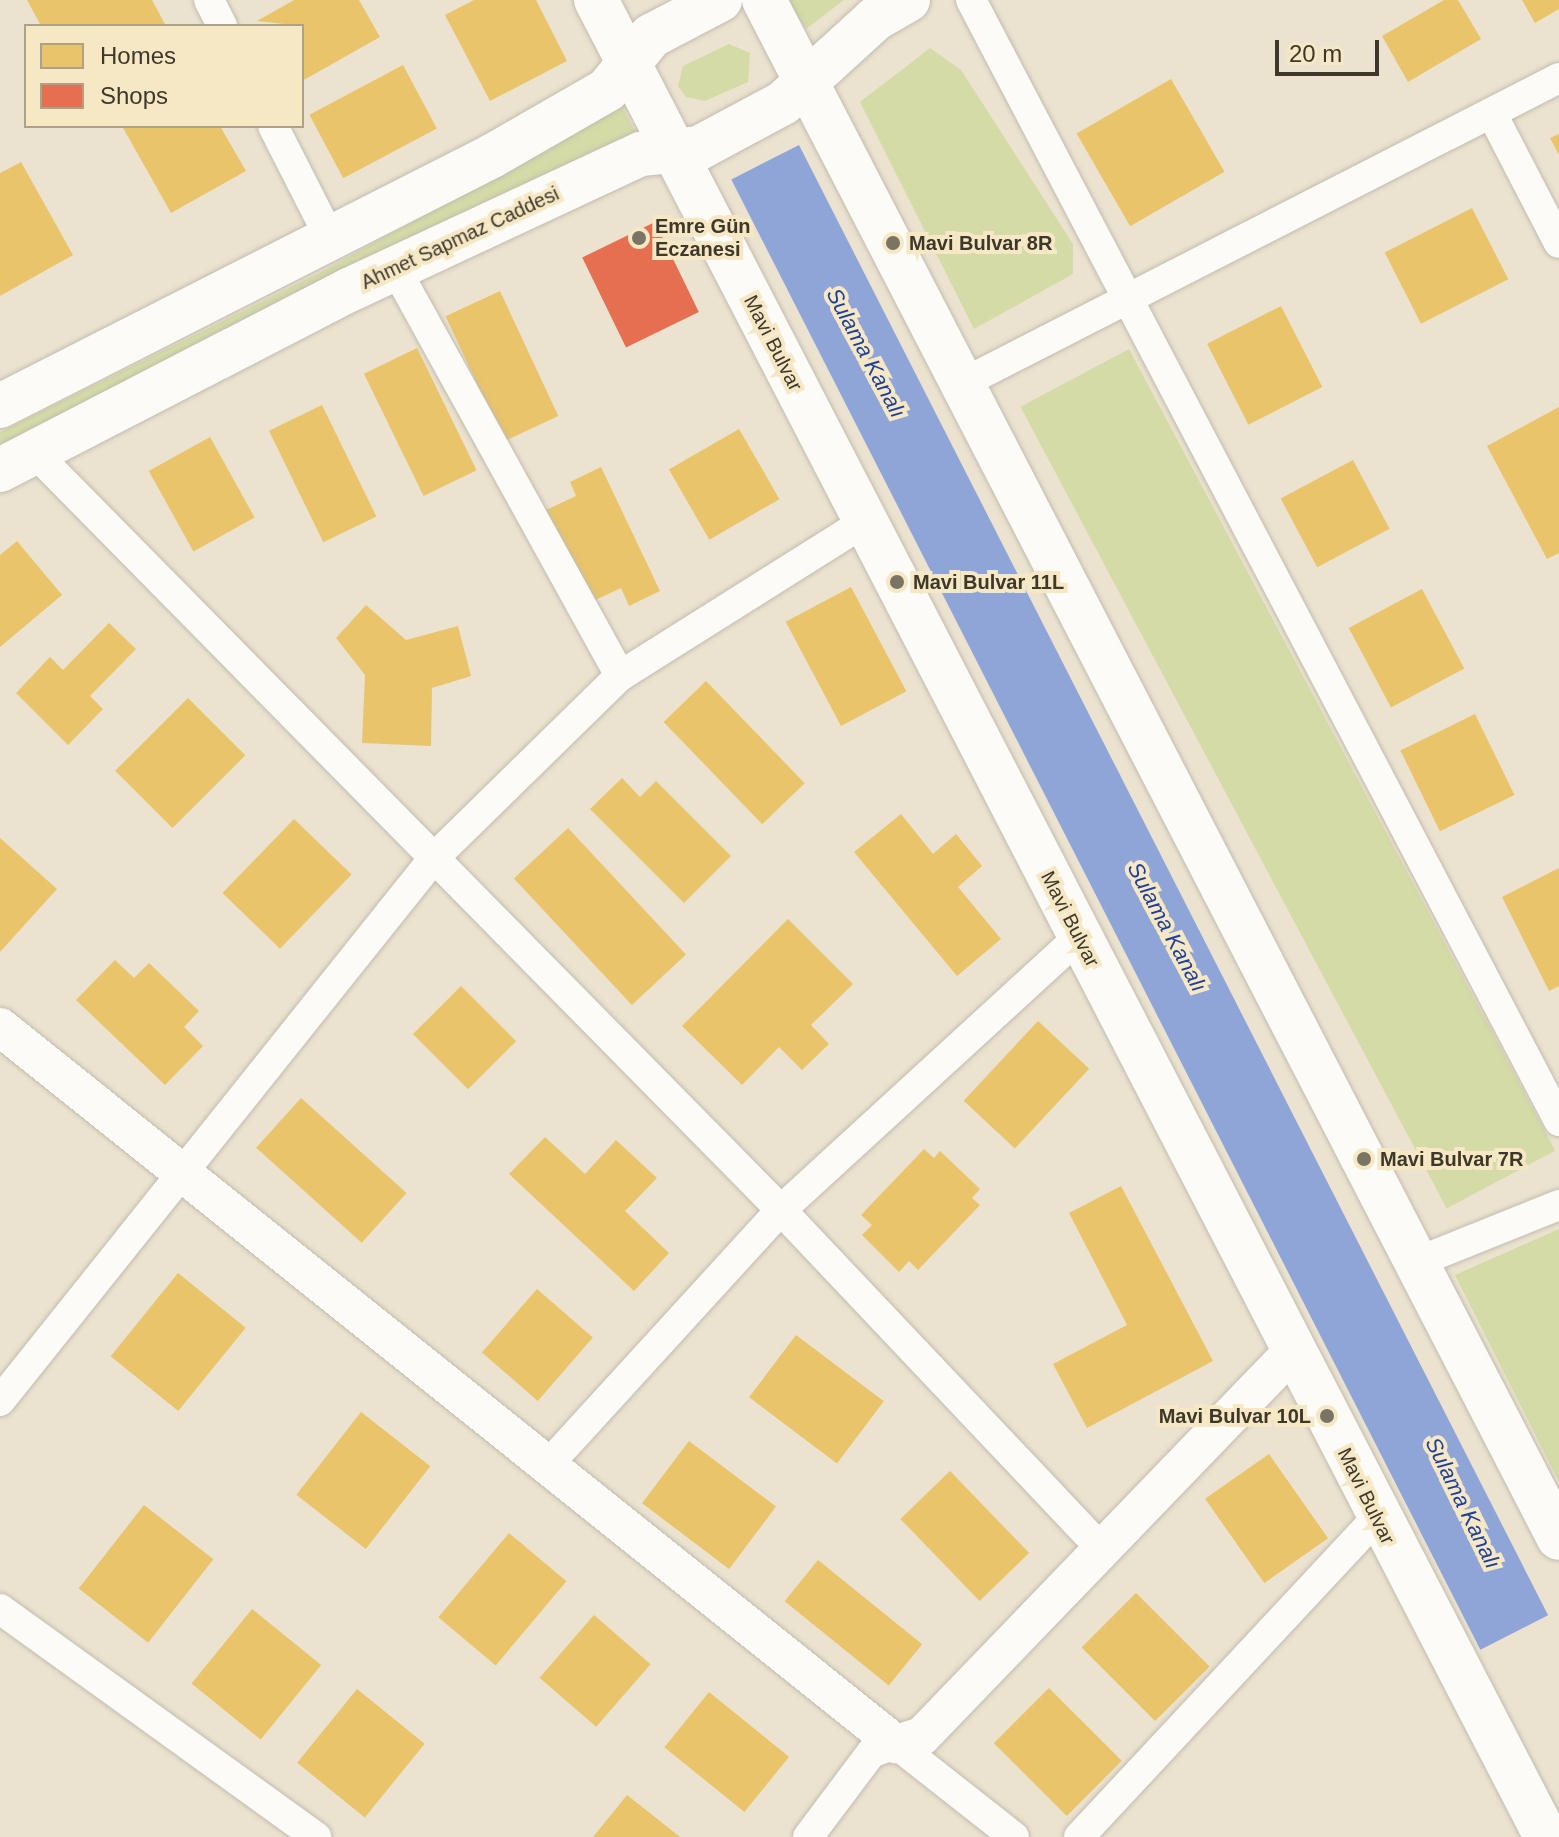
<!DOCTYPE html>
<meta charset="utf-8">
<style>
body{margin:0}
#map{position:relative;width:1559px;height:1837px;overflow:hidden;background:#ebe3d0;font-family:Helvetica,sans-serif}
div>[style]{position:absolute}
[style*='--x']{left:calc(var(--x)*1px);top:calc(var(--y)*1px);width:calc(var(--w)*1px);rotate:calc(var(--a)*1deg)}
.green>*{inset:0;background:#d4dba7;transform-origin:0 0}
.water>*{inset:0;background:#8fa5d7;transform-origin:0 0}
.homes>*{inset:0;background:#e9c46a;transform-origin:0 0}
.shops>*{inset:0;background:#e76f51;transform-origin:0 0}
.roads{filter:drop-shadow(0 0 2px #c3bcae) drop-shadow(0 0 2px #c3bcae)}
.minor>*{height:30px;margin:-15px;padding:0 15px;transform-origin:15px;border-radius:15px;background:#fcfbf8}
.tertiary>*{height:38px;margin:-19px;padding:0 19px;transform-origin:19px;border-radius:19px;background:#fcfbf8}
.secondary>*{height:44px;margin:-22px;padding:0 22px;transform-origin:22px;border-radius:22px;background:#fcfbf8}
.primary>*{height:44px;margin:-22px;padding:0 22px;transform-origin:22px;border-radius:22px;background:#fcfbf8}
.dots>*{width:22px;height:22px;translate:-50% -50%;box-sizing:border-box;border:4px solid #f6e8c5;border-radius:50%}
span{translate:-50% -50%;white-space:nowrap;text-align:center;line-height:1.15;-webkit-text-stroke:8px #f6e8c5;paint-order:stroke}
.poi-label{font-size:20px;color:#3d382a;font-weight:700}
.left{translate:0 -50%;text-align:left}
.right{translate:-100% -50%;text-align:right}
.street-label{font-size:20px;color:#3d382a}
.water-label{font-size:22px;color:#1e409b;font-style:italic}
.legend{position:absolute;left:24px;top:24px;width:280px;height:104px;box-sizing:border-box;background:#f6e8c5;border:2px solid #aca287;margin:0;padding:10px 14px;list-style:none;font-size:24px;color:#3d382a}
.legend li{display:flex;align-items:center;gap:16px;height:40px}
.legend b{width:40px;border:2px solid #aca287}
.scale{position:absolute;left:1275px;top:40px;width:104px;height:36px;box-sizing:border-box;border:4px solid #3d382a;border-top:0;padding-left:10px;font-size:24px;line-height:28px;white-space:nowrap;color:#3d382a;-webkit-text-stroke:6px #f6e8c5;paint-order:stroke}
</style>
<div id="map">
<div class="green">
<div style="clip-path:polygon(787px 0,844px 0,806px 29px)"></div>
<div style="clip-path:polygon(729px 44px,750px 53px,748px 82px,705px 101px,686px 97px,678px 86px,683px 66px)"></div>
<div style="clip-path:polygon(930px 48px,961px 70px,1073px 244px,1073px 274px,974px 329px,860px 102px)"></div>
<div style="clip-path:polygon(622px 106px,637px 135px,328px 279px,0 446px,0 432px,321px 272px)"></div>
<div style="left:1129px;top:349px;width:908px;height:123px;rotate:62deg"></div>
<div style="clip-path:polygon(1559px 1229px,1559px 1482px,1455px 1275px)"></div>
</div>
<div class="water">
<div style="left:799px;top:145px;width:1650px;height:76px;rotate:63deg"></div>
</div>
<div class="homes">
<div style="clip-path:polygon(27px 0,152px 0,166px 26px,41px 26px)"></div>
<div style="clip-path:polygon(294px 0,359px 0,380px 37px,302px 81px,302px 26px,257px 21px)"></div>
<div style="clip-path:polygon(474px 0,536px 0,567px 61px,490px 101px,445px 15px)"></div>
<div style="clip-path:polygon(1444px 0,1458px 0,1481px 39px,1408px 82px,1382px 36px)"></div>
<div style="clip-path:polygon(1522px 0,1559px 0,1559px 9px,1535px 23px)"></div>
<div style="left:403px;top:65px;width:72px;height:106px;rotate:62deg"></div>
<div style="left:1171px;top:79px;width:107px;height:109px;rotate:60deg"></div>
<div style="clip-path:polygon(122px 126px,220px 126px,246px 171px,171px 213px)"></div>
<div style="clip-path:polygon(1559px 134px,1559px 155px,1550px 138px)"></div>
<div style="clip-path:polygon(21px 162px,73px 255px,0 296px,0 173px)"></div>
<div style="left:1472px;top:208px;width:80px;height:98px;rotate:63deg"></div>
<div style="left:500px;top:291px;width:138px;height:60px;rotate:65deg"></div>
<div style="left:1281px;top:306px;width:91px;height:83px;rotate:63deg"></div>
<div style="left:417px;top:348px;width:136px;height:59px;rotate:64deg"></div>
<div style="left:322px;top:405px;width:124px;height:59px;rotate:64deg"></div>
<div style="clip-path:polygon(1559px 407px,1559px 553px,1547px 559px,1487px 446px)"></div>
<div style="left:739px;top:429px;width:81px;height:81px;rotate:60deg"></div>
<div style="left:210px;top:437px;width:92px;height:70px;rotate:61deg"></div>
<div style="left:1353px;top:460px;width:78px;height:82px;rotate:62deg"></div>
<div style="clip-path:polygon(601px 467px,660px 591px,629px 606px,621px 588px,589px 603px,544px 511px,576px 496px,570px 482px)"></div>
<div style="clip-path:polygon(17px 541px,62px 595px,0 647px,0 555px)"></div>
<div style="left:851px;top:587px;width:118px;height:74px;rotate:62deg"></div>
<div style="left:1422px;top:589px;width:90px;height:83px;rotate:62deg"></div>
<div style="clip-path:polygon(366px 605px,406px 640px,458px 626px,471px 676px,432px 688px,431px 746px,362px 743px,365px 675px,336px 638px)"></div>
<div style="clip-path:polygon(109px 623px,136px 649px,90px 696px,103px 709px,68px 745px,16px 693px,50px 657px,63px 670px)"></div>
<div style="left:706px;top:681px;width:142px;height:59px;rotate:46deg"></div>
<div style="left:188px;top:698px;width:81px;height:103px;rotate:45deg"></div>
<div style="left:1475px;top:714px;width:90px;height:83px;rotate:64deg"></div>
<div style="clip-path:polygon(622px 778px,640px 797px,656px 781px,731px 856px,684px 903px,590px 809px)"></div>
<div style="clip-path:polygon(901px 814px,933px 854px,956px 834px,982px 866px,958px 887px,1001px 939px,957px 976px,854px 852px)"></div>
<div style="left:294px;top:819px;width:80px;height:103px;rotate:44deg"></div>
<div style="left:568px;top:828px;width:173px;height:74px;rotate:47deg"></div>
<div style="clip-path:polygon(0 838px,57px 889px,0 952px)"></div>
<div style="clip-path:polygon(1559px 868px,1559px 986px,1549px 991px,1502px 897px)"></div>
<div style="clip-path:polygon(788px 919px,853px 984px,811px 1025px,829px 1044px,802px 1070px,779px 1047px,742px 1085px,682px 1026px)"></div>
<div style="clip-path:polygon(115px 960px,134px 978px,149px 963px,199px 1011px,184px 1027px,203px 1046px,165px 1085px,76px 1000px)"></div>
<div style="left:461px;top:986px;width:78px;height:68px;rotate:45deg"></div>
<div style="left:1038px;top:1021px;width:70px;height:109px;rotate:43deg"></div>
<div style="left:301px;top:1098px;width:142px;height:67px;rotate:42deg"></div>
<div style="clip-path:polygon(545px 1137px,585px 1174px,616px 1140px,657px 1178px,625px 1211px,669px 1253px,634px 1291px,509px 1174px)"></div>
<div style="clip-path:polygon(924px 1149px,934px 1158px,940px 1151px,980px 1189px,972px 1198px,980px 1205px,918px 1270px,909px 1261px,899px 1272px,862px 1235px,872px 1225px,861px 1215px)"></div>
<div style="clip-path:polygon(1121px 1186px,1213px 1361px,1087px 1428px,1053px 1364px,1127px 1325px,1069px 1213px)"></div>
<div style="left:178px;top:1273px;width:87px;height:107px;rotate:39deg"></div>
<div style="left:537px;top:1289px;width:74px;height:84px;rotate:41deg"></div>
<div style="left:796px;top:1335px;width:110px;height:78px;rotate:37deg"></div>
<div style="left:361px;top:1412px;width:88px;height:105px;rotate:38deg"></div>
<div style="left:689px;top:1441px;width:109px;height:78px;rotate:37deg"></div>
<div style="left:1269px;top:1454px;width:103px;height:78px;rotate:55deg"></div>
<div style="left:950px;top:1471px;width:114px;height:69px;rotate:46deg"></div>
<div style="left:144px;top:1505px;width:88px;height:106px;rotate:38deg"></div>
<div style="left:509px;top:1533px;width:75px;height:110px;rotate:40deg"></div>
<div style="left:818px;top:1560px;width:134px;height:53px;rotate:39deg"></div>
<div style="left:1136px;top:1593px;width:104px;height:77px;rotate:45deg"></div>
<div style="left:252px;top:1609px;width:89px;height:96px;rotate:39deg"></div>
<div style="left:594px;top:1615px;width:75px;height:83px;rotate:41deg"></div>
<div style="left:1049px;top:1688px;width:103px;height:78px;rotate:45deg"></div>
<div style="left:357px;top:1689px;width:87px;height:95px;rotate:39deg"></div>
<div style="left:709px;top:1692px;width:103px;height:71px;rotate:39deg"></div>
<div style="clip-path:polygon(627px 1795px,680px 1837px,593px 1837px)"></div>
</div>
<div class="shops">
<div style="left:655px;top:222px;width:100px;height:81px;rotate:64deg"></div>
</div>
<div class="roads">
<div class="minor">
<div style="--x:209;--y:0;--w:29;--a:63"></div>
<div style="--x:971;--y:0;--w:1266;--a:62.32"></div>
<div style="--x:1492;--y:114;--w:145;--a:62.6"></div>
<div style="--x:273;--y:126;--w:126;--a:63"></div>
<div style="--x:395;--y:268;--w:466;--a:61.1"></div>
<div style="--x:965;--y:382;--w:667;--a:-27.1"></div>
<div style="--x:34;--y:452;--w:1064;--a:45.42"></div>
<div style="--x:781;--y:1210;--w:469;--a:46.6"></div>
<div style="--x:1417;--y:1262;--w:153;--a:-21.9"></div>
<div style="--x:0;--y:1401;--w:695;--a:-51.37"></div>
<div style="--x:434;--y:858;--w:260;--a:-44.4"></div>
<div style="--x:620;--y:676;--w:291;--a:-32.2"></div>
<div style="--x:546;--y:1467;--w:348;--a:-47.6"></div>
<div style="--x:781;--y:1210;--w:404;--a:-42.5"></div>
<div style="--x:0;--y:1609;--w:390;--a:35.8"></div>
<div style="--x:808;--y:1837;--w:105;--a:-53.1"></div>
<div style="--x:871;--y:1753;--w:27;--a:-20"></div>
<div style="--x:896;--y:1744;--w:150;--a:38.2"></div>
<div style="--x:1079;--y:1837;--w:436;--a:-47"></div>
</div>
<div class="tertiary">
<div style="--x:0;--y:1027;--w:1148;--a:38.67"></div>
<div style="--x:896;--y:1744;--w:27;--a:-17"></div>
<div style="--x:922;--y:1736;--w:535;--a:-46.06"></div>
</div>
<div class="secondary">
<div style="--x:0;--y:406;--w:552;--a:-26.94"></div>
<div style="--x:492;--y:156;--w:133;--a:-29.9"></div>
<div style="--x:607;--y:90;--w:70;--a:-50.8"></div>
<div style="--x:651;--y:36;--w:78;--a:-27.6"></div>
<div style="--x:0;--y:470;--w:393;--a:-27.3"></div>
<div style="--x:349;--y:290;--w:322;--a:-25"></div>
<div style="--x:641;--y:154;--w:58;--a:-5.9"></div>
<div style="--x:699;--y:148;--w:95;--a:-28.2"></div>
<div style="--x:783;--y:103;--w:125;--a:-42.4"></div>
<div style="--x:875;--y:19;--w:38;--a:-30"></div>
</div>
<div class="primary">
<div style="--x:596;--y:0;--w:2068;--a:62.65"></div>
<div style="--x:764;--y:0;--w:1731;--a:62.67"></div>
</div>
</div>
<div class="dots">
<div style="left:639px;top:238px;background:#7a7464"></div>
<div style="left:893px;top:243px;background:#7a7464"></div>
<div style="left:897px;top:582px;background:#7a7464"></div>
<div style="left:1364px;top:1159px;background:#7a7464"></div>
<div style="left:1327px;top:1416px;background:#7a7464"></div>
</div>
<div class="poi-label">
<span class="left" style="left:655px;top:238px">Emre Gün<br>Eczanesi</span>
<span class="left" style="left:909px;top:243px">Mavi Bulvar 8R</span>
<span class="left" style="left:913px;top:582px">Mavi Bulvar 11L</span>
<span class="left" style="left:1380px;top:1159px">Mavi Bulvar 7R</span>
<span class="right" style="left:1311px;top:1416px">Mavi Bulvar 10L</span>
</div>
<div class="street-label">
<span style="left:460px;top:238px;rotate:-25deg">Ahmet Sapmaz Caddesi</span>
<span style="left:773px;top:343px;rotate:63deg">Mavi Bulvar</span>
<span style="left:1070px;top:919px;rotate:63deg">Mavi Bulvar</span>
<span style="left:1366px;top:1496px;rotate:64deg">Mavi Bulvar</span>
</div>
<div class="water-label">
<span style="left:866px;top:353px;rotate:62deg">Sulama Kanalı</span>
<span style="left:1167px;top:927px;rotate:62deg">Sulama Kanalı</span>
<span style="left:1463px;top:1503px;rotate:64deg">Sulama Kanalı</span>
</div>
<ul class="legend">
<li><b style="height:22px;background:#e9c46a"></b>Homes</li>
<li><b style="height:22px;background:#e76f51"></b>Shops</li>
</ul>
<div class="scale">20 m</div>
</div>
